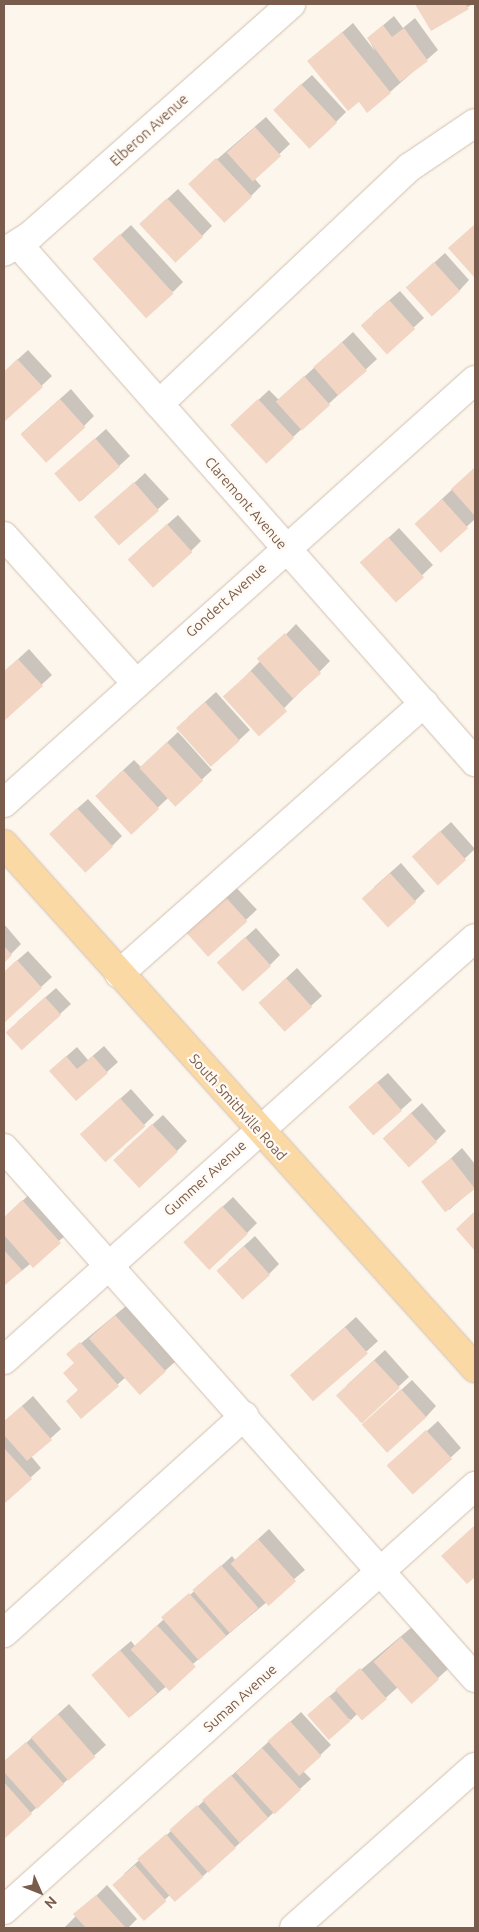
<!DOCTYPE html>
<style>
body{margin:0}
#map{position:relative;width:479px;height:1932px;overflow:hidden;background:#fdf6ec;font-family:Ubuntu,sans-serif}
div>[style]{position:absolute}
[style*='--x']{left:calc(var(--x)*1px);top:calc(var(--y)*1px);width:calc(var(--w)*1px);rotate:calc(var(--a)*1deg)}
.shadow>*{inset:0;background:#0003;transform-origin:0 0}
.building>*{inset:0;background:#f3d5c3;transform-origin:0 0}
.roads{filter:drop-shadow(0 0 1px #d1beb0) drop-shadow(0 0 1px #d1beb0)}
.minor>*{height:28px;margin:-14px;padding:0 14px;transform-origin:14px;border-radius:14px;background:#fff}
.major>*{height:28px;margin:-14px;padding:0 14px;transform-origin:14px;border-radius:14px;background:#fbd9a5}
span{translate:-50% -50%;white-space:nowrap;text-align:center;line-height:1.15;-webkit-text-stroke:4.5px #fffaf3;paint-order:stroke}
.street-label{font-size:14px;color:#7a5c4d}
.frame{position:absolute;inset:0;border:5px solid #7a5c4d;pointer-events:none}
.north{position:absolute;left:15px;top:1867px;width:50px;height:50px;-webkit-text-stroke:4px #fffaf3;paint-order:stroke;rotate:134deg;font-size:14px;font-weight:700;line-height:20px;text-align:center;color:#7a5c4d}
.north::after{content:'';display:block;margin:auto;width:18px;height:22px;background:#7a5c4d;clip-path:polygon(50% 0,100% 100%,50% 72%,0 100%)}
</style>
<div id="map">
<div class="shadow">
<div style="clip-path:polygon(417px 4px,473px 4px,431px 29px)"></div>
<div style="clip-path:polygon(394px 16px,403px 28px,415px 18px,438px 50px,390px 92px,359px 101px,309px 61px,353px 23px,375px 51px,368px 38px)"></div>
<div style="clip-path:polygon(312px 75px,346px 112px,336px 122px,285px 99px)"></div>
<div style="clip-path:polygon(266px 117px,290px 144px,254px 178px,261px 186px,251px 196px,200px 174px)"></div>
<div style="clip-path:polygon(178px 189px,212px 226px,202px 236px,151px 214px)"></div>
<div style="clip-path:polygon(131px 225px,183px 282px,173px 292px,105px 249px)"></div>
<div style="clip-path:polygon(445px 253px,469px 280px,459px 291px,418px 277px)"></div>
<div style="clip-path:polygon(400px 291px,424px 318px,387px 352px,373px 314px)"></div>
<div style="clip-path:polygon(353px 332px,377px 359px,293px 437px,242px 415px,269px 390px,279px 400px)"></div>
<div style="clip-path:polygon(28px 350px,52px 376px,4px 421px,4px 372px)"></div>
<div style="clip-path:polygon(71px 389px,94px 416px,84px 426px,21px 434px)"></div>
<div style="clip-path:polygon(106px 429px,130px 456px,81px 501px,67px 464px)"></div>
<div style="clip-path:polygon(475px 468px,475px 519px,440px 551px,427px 513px)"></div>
<div style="clip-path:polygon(145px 473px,169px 499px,120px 544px,107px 508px)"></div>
<div style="clip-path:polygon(178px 515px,201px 541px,191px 551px,139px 549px)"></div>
<div style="clip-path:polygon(399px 528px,433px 565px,396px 600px,372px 553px)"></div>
<div style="clip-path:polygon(296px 624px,330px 661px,259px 734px,235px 687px)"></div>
<div style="clip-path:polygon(29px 649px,52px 675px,4px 720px,4px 672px)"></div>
<div style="clip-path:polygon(216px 692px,250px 730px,212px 765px,188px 717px)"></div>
<div style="clip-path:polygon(178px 732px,212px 770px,175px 805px,168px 798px,131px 833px,107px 785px,134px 760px,141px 767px)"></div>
<div style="clip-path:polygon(88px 799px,122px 836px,112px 846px,61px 823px)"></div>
<div style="clip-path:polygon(451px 822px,475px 849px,438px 883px,424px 846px)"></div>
<div style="clip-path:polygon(401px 863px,425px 891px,415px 901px,374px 887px)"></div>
<div style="left:233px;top:884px;width:35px;height:66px;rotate:47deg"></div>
<div style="clip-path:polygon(4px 924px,21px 944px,4px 961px)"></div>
<div style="clip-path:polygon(256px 928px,280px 955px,270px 965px,218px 962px)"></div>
<div style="clip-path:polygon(28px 951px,52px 977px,4px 1021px,4px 972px)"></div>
<div style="clip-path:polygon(297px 968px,322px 996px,284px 1030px,271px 992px)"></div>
<div style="clip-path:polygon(56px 988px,71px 1004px,21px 1049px,17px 1022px)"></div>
<div style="clip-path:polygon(104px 1046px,118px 1062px,76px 1100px,61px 1061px,77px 1047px,88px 1060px)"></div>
<div style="clip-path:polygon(388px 1073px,412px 1100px,374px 1134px,360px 1097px)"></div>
<div style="clip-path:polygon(131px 1089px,154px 1115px,144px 1125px,92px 1124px)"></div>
<div style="clip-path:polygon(422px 1103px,446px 1131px,436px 1141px,384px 1138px)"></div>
<div style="clip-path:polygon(163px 1115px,187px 1141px,177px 1151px,124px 1150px)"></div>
<div style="clip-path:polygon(462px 1148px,475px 1164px,475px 1187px,449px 1210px,424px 1183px)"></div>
<div style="clip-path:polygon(33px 1191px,70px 1232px,4px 1285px,4px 1218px)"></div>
<div style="clip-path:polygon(233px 1197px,257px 1223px,247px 1233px,195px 1232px)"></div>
<div style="clip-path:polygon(255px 1236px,279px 1264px,269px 1274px,228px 1260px)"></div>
<div style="clip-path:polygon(126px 1306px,176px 1361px,140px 1393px,126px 1377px,81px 1417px,75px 1362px,68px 1354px)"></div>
<div style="clip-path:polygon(356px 1317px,378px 1341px,314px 1399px,302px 1365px)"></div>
<div style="clip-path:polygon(385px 1350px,409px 1377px,360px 1422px,347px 1385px)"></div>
<div style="clip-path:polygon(412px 1380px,436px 1406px,426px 1417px,374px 1415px)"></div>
<div style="clip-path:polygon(33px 1396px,61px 1429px,31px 1456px,41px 1468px,4px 1502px,4px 1422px)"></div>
<div style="clip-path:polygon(438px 1421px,461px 1448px,412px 1493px,399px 1456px)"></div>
<div style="clip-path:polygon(269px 1529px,305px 1570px,131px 1716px,104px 1664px,131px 1641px,135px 1646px,232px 1556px,235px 1560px)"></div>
<div style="clip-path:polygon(412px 1627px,449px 1668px,412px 1702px,398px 1687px,362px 1719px,357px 1714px,351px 1720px,319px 1705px)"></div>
<div style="clip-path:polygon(69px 1704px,106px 1745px,4px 1837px,4px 1763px)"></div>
<div style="clip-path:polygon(301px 1712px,331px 1745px,303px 1771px,311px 1779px,203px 1876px,171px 1894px,144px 1919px,124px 1874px)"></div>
<div style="clip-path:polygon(107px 1885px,137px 1919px,128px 1928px,64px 1928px)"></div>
</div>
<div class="building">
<div style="clip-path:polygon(415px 4px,465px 4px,469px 9px,431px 31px)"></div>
<div style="clip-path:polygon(383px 25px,392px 37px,404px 28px,428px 61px,400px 82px,367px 38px)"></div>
<div style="clip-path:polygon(342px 32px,391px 93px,367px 113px,359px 102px,348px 111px,307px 61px)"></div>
<div style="left:301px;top:84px;width:53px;height:38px;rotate:47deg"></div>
<div style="left:255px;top:127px;width:39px;height:38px;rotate:48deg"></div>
<div style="left:216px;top:158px;width:53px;height:38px;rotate:47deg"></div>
<div style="left:167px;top:198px;width:53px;height:38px;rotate:47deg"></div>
<div style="clip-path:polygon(475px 224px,475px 276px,474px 277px,448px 248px)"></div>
<div style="left:120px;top:234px;width:80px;height:37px;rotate:48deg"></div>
<div style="left:434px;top:262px;width:39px;height:38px;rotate:48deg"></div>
<div style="left:389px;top:300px;width:39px;height:38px;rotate:48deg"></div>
<div style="left:342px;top:342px;width:38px;height:38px;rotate:49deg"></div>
<div style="clip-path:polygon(17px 359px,43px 387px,4px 422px,4px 372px)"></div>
<div style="left:304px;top:376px;width:39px;height:38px;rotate:48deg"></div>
<div style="left:60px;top:399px;width:38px;height:53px;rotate:48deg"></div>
<div style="left:258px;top:399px;width:53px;height:38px;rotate:47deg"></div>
<div style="left:95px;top:438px;width:38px;height:54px;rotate:49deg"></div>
<div style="clip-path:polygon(475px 467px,475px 516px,451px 489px)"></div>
<div style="left:134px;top:482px;width:38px;height:53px;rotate:49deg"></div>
<div style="left:442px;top:499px;width:39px;height:37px;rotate:48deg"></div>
<div style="left:167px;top:524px;width:38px;height:53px;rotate:48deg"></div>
<div style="left:388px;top:537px;width:54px;height:38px;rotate:48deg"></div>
<div style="left:285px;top:633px;width:54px;height:38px;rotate:48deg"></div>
<div style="clip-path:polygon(18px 659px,43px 686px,4px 721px,4px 671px)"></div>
<div style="left:251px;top:671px;width:54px;height:38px;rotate:48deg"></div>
<div style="left:205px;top:702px;width:52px;height:39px;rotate:48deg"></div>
<div style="left:167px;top:742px;width:53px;height:38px;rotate:47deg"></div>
<div style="left:123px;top:770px;width:53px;height:38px;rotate:47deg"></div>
<div style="left:77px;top:808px;width:53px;height:38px;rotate:47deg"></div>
<div style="left:440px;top:831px;width:39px;height:38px;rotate:48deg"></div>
<div style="left:390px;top:873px;width:39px;height:38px;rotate:48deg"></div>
<div style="left:222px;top:893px;width:38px;height:53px;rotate:48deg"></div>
<div style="left:245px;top:937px;width:39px;height:38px;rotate:48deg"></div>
<div style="clip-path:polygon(4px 946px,12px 955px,4px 963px)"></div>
<div style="clip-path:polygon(17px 960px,42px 988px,4px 1023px,4px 972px)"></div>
<div style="left:286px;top:978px;width:39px;height:37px;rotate:48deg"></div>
<div style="left:45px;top:997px;width:24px;height:53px;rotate:48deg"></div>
<div style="clip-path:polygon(66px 1056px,77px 1069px,93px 1056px,108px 1073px,76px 1101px,49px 1071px)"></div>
<div style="left:377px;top:1082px;width:38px;height:38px;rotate:49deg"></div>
<div style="left:120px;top:1098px;width:38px;height:54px;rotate:48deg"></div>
<div style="left:411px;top:1113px;width:39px;height:38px;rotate:48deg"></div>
<div style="left:152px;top:1124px;width:38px;height:53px;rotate:47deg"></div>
<div style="left:451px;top:1158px;width:39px;height:38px;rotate:52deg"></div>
<div style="clip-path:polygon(22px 1200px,61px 1243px,33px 1268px,4px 1235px,4px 1217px)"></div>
<div style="left:222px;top:1206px;width:38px;height:53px;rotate:47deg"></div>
<div style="clip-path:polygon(475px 1211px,475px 1251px,456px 1229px)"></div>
<div style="left:244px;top:1246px;width:39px;height:37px;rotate:48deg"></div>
<div style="clip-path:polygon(4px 1250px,22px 1270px,4px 1286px)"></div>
<div style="left:115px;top:1315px;width:76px;height:35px;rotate:48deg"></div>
<div style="left:345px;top:1327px;width:35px;height:73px;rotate:49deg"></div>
<div style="clip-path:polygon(80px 1342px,119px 1386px,81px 1419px,66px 1401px,78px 1390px,63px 1373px,74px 1363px,66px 1354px)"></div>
<div style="left:374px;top:1360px;width:38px;height:52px;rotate:47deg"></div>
<div style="left:401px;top:1389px;width:38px;height:53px;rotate:48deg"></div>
<div style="clip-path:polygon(22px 1406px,52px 1440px,27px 1461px,4px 1435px,4px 1421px)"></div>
<div style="left:426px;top:1430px;width:39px;height:53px;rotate:48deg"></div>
<div style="clip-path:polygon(4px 1448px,32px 1479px,4px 1504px)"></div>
<div style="clip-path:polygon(475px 1525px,475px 1577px,467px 1584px,441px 1556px)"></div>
<div style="left:258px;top:1539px;width:57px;height:37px;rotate:48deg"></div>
<div style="left:221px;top:1565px;width:57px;height:38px;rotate:49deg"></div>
<div style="left:189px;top:1593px;width:57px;height:37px;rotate:49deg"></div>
<div style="left:157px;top:1625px;width:57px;height:36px;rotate:47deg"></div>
<div style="left:401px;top:1637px;width:57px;height:37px;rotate:48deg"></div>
<div style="left:120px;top:1650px;width:57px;height:38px;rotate:49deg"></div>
<div style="left:360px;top:1668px;width:41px;height:33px;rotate:49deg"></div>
<div style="left:329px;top:1696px;width:33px;height:29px;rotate:49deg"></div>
<div style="left:58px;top:1714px;width:57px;height:36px;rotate:49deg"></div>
<div style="left:290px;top:1721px;width:47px;height:30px;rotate:48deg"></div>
<div style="clip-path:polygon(26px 1742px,64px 1784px,37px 1809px,4px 1772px,4px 1761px)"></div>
<div style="left:262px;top:1748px;width:57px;height:36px;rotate:47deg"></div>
<div style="left:231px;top:1775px;width:57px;height:38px;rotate:49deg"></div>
<div style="clip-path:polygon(4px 1782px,32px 1814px,4px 1839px)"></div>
<div style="left:197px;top:1805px;width:58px;height:37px;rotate:48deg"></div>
<div style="left:166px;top:1834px;width:57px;height:38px;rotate:49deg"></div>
<div style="left:135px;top:1865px;width:48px;height:30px;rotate:49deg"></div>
<div style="clip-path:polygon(96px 1895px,126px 1928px,86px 1928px,73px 1914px)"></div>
</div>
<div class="roads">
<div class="minor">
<div style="--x:18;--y:244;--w:691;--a:48.58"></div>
<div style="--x:4;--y:252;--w:32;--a:-32"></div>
<div style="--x:31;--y:235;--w:348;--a:-41.6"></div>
<div style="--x:159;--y:404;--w:345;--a:-43.4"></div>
<div style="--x:410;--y:167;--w:78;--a:-34.1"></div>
<div style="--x:4;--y:536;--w:196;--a:48.1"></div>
<div style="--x:4;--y:803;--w:633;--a:-41.93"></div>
<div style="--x:119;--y:974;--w:408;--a:-41.6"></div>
<div style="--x:4;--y:1148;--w:709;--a:48.37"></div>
<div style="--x:4;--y:1360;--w:632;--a:-41.86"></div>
<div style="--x:4;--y:1633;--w:324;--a:-42.1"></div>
<div style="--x:4;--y:1910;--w:634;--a:-41.99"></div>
<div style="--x:294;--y:1928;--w:242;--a:-41.7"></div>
</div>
<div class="major">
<div style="--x:4;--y:844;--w:705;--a:48.05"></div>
</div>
</div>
<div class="street-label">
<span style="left:149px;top:130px;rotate:-42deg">Elberon Avenue</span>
<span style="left:246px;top:503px;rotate:49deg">Claremont Avenue</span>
<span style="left:226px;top:600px;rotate:-42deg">Gondert Avenue</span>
<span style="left:238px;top:1107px;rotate:48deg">South Smithville Road</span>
<span style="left:205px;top:1178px;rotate:-42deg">Gummer Avenue</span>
<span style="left:240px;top:1698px;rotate:-42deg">Suman Avenue</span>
</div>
<div class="frame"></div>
<div class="north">N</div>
</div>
